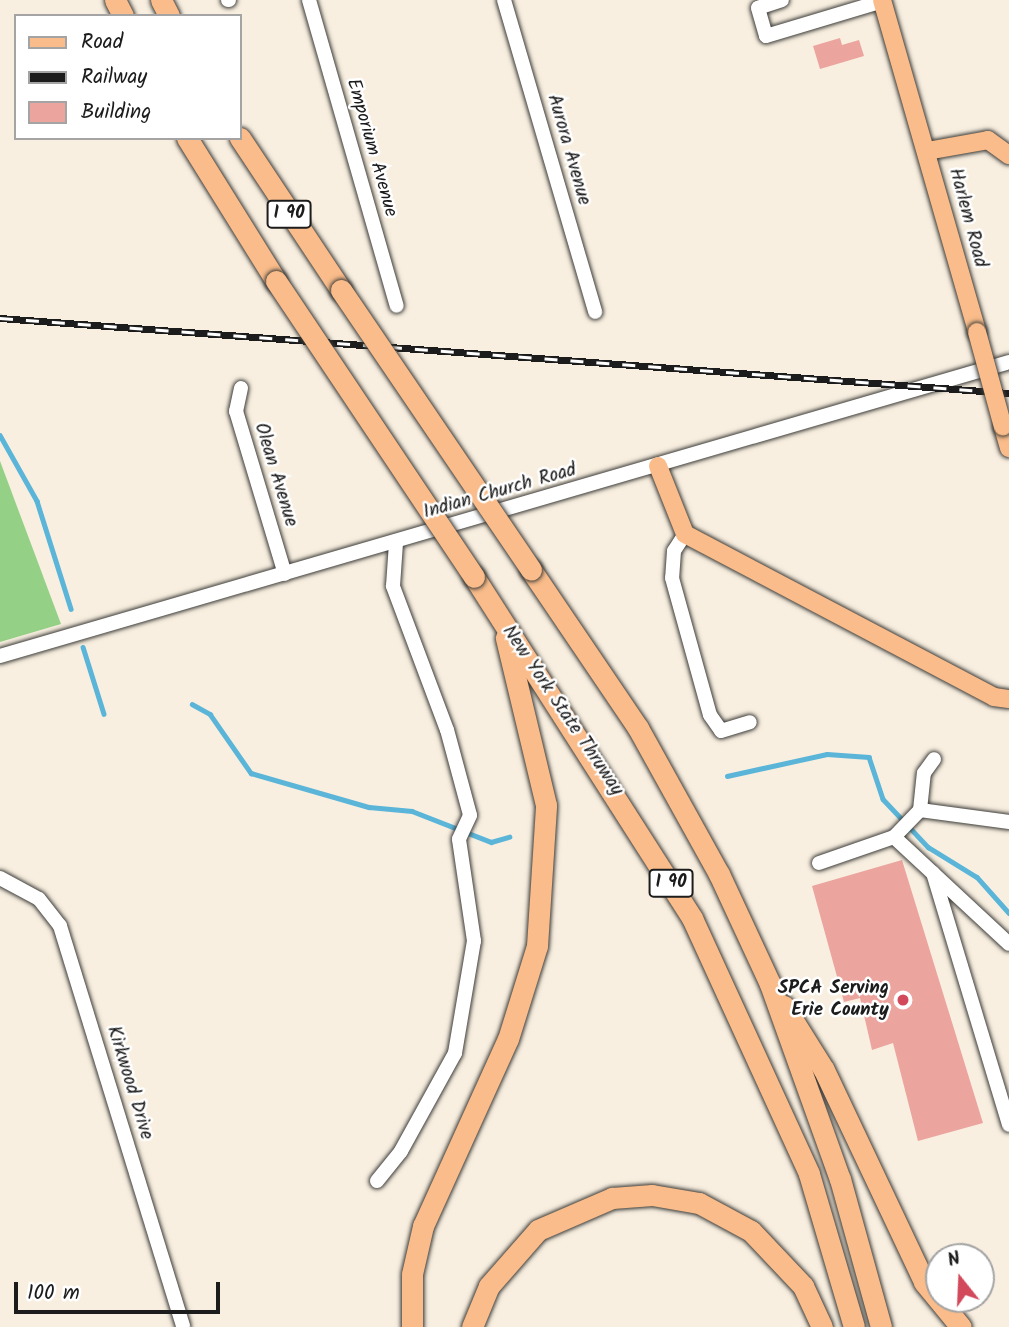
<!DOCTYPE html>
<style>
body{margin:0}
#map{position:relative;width:1009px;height:1327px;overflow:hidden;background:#f8efe0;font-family:Kalam,sans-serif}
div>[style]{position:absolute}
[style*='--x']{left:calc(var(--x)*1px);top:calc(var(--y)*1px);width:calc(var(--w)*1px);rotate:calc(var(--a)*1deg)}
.green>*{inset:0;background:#94d187}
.stream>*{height:4.5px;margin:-2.25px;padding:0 2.25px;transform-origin:2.25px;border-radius:2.25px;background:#5ab5d8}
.building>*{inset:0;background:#eca49e}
.roads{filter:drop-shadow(0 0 2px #3d3c39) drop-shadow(0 0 2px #3d3c39)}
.minor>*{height:14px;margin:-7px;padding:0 7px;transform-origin:7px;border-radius:7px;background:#fff}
.major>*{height:18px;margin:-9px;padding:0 9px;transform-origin:9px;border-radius:9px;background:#f9bc8a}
.highway>*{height:21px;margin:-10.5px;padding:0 10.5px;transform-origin:10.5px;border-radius:10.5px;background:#f9bc8a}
.rail>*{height:7px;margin-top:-3.5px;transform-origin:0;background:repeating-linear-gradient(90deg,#fff 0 13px,#1c1c1c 0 26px);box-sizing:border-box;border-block:2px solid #1c1c1c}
.bridges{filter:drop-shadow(0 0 2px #3d3c39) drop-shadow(0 0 2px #3d3c39)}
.major-bridge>*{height:18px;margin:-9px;padding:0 9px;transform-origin:9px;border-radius:9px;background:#f9bc8a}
.highway-bridge>*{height:21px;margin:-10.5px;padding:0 10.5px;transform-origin:10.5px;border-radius:10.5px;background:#f9bc8a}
.dots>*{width:19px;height:19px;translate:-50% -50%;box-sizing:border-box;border:4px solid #fff;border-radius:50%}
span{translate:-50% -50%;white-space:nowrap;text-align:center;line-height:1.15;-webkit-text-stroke:5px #fff;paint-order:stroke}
.shield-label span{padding:2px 5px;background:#fff;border:2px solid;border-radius:5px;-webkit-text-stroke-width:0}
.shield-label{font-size:18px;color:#1c1c1c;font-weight:700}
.street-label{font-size:19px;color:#1c1c1c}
.poi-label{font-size:19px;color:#1c1c1c;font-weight:700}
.right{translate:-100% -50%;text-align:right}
.legend{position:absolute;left:14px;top:14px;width:228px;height:126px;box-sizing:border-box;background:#fff;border:2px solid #a4a4a4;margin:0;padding:9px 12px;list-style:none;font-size:21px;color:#1c1c1c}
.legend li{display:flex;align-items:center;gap:14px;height:35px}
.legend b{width:35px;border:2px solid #a4a4a4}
.north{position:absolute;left:925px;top:1243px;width:70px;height:70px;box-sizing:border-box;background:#fff;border:2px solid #a4a4a4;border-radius:50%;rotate:342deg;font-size:19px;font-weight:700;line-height:28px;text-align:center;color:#1c1c1c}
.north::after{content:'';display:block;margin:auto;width:24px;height:32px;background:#d1495b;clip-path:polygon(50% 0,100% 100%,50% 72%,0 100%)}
.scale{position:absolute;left:14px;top:1282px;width:206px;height:32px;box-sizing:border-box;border:4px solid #1c1c1c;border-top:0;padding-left:9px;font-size:21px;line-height:24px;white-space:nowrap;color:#1c1c1c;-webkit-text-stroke:5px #fff;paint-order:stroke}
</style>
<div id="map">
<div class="green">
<div style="clip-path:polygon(0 461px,61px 624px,0 642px)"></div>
</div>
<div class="stream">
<div style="--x:0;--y:435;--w:76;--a:60.7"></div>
<div style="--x:37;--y:501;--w:113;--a:72.5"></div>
<div style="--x:83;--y:647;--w:70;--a:72.6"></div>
<div style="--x:192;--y:704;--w:21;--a:29"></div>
<div style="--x:210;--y:714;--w:72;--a:55.2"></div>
<div style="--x:251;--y:773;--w:123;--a:16.1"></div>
<div style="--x:369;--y:807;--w:43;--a:5.3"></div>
<div style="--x:412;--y:811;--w:85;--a:21.4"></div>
<div style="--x:491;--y:842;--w:19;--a:-16"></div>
<div style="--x:727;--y:776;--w:102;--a:-12.4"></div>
<div style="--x:827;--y:754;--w:42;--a:4.1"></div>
<div style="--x:869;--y:757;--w:44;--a:71.6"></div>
<div style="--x:883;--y:799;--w:66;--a:46.8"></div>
<div style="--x:928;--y:847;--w:57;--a:31.5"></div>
<div style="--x:977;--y:877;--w:48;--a:48.4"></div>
</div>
<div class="building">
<div style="clip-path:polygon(840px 38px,842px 45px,859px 40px,864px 56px,820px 69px,813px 46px)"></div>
<div style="clip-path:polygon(902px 860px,983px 1123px,918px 1141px,893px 1043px,872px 1050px,860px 998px,844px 1002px,812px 886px)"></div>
</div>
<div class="roads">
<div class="minor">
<div style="--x:228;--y:0;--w:1;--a:0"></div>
<div style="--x:309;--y:0;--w:318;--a:74"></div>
<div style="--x:504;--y:0;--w:325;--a:73.7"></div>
<div style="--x:782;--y:0;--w:25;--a:162"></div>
<div style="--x:758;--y:8;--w:29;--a:74"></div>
<div style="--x:766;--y:36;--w:122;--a:-16.7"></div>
<div style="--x:241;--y:388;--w:24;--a:102"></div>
<div style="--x:236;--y:411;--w:170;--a:73.3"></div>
<div style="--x:685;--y:534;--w:20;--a:123"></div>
<div style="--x:674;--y:551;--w:27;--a:94"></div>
<div style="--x:672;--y:578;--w:142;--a:74.5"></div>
<div style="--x:710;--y:715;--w:19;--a:55"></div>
<div style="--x:721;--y:731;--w:30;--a:-17"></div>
<div style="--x:0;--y:656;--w:1051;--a:-16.24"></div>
<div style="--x:920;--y:810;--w:37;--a:-84"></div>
<div style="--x:924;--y:773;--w:17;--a:-54"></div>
<div style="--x:894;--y:837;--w:37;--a:-46"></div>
<div style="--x:920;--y:810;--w:90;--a:7.7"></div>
<div style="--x:819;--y:863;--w:79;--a:-19.1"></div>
<div style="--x:894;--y:837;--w:157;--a:42.9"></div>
<div style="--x:933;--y:873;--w:263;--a:73.2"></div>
<div style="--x:0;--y:878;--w:44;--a:28.3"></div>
<div style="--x:39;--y:899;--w:34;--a:52"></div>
<div style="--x:60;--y:926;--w:419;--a:72.9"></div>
<div style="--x:377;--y:1181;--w:38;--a:-51"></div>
<div style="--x:401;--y:1151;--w:112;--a:-61.1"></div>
<div style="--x:455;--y:1053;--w:114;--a:-80.4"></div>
<div style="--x:474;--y:941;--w:103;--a:-98.4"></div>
<div style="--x:459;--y:839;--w:26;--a:-65"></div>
<div style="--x:470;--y:815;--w:88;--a:-105.1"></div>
<div style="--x:447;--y:730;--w:154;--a:-110.6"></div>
<div style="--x:393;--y:586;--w:43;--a:-86"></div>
</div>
<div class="major">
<div style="--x:882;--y:0;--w:345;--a:74"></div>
<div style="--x:927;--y:151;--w:62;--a:-10.2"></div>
<div style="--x:988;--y:140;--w:26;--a:36"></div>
<div style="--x:1003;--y:427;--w:22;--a:74"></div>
<div style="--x:658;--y:466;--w:73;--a:68.3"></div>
<div style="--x:685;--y:534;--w:349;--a:27.8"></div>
<div style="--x:994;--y:697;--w:15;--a:8"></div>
</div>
<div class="highway">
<div style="--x:115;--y:0;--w:18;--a:63"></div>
<div style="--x:161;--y:0;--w:18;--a:63"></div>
<div style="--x:187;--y:138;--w:168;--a:58.1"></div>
<div style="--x:240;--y:138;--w:182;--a:56.4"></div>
<div style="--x:531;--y:570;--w:191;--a:55.9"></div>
<div style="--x:638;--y:728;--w:167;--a:61"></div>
<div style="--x:719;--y:874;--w:121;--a:65.1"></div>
<div style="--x:770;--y:984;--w:207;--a:70.3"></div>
<div style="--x:840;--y:1179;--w:154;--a:74.5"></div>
<div style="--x:474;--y:577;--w:405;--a:57.4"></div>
<div style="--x:692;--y:918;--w:281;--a:65.4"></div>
<div style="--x:809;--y:1174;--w:159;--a:73.6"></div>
<div style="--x:784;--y:1006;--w:75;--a:58"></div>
<div style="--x:824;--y:1070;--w:234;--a:64.7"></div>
<div style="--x:924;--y:1282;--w:58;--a:50.6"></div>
<div style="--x:412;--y:1327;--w:53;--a:-90"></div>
<div style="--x:412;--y:1274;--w:49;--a:-77.1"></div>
<div style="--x:423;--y:1226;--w:205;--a:-65.6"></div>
<div style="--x:508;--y:1039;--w:97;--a:-72.7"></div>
<div style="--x:537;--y:946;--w:141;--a:-86.3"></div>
<div style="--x:546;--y:805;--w:172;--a:-103.5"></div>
<div style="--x:472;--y:1327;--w:44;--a:-67.5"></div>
<div style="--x:489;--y:1286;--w:74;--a:-48.8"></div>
<div style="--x:538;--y:1230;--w:81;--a:-23.4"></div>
<div style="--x:612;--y:1198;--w:40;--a:-4.3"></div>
<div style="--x:652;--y:1195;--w:48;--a:9.7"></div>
<div style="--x:699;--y:1203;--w:59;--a:28.3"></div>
<div style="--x:751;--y:1231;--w:76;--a:46.6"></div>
<div style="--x:803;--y:1286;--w:45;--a:65.1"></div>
</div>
</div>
<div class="rail">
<div style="--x:0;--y:318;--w:1012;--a:4.25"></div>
</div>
<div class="bridges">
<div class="major-bridge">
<div style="--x:977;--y:332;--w:98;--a:74.7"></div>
</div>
<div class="highway-bridge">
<div style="--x:276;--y:281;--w:356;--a:56.2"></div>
<div style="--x:341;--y:290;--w:338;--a:55.8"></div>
</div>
</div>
<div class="dots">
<div style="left:903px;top:1000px;background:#d1495b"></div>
</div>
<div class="shield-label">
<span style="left:289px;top:214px">I 90</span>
<span style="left:671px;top:883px">I 90</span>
</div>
<div class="street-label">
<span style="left:371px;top:148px;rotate:74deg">Emporium Avenue</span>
<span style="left:568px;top:150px;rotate:74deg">Aurora Avenue</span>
<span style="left:967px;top:218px;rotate:75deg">Harlem Road</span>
<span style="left:275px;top:475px;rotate:73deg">Olean Avenue</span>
<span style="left:500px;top:492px;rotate:-16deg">Indian Church Road</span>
<span style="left:562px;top:711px;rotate:56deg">New York State Thruway</span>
<span style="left:129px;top:1083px;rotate:73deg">Kirkwood Drive</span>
</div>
<div class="poi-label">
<span class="right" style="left:889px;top:1000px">SPCA Serving<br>Erie County</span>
</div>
<ul class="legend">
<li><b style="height:9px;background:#f9bc8a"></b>Road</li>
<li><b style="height:9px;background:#1c1c1c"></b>Railway</li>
<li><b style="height:19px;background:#eca49e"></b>Building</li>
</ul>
<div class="north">N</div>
<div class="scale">100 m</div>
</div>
